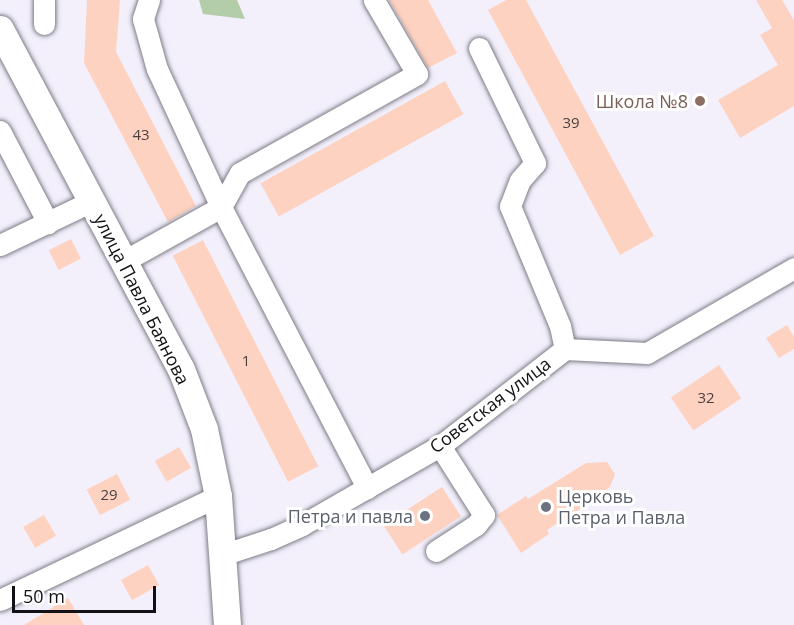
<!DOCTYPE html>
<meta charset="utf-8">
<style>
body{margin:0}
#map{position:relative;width:794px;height:625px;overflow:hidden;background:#f3f0fc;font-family:"Open Sans",sans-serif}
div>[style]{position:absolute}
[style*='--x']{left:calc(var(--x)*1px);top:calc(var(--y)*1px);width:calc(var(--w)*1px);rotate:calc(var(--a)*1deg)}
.green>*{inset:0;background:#b3cda9}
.building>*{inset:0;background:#fed2c0;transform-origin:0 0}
.roads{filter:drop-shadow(0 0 2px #7f7c87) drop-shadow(0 0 2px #7f7c87)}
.minor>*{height:21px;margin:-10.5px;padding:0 10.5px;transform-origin:10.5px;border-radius:10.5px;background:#fff}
.major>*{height:27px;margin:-13.5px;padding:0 13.5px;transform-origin:13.5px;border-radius:13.5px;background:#fff}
.dots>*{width:16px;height:16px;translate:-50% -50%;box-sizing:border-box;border:3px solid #fff;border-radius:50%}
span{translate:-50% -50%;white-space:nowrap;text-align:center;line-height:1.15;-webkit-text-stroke:6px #fff;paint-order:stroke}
.number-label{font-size:15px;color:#4d4140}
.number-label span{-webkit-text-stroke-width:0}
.education-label{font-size:18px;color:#785e54}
.right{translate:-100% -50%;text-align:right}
.street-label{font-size:18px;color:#121115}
.worship-label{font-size:18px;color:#5b616d}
.left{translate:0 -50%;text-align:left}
.scale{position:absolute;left:12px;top:586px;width:144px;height:27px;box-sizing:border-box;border:3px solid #121115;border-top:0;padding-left:8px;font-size:18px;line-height:21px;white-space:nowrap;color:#121115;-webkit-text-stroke:4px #fff;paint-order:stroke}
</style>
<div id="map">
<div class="green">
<div style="clip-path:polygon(199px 0,237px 0,245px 19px,203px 14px)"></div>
</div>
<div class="building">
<div style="clip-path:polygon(87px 0,120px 0,116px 52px,196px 206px,168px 222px,84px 63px)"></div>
<div style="clip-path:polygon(389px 0,428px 0,457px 53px,428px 68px)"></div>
<div style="clip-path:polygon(506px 0,526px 0,654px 236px,620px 255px,488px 10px)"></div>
<div style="clip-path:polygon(756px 0,782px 0,794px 20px,794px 106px,740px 138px,718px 100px,778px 65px,760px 35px,772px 28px)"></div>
<div style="left:445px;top:81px;width:38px;height:211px;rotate:61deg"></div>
<div style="left:71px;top:239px;width:22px;height:25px;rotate:63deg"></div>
<div style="left:203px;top:240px;width:254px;height:34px;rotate:63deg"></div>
<div style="clip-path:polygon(787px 325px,794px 337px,794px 349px,779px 358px,766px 338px)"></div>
<div style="left:719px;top:365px;width:40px;height:58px;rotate:56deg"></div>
<div style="left:179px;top:447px;width:24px;height:28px;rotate:60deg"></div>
<div style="clip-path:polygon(607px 462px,615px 474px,610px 487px,602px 493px,603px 495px,547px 530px,549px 534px,521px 553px,497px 515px,526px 496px,528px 499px,586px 463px)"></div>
<div style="left:117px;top:474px;width:29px;height:34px;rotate:63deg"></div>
<div style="left:442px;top:487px;width:35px;height:70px;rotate:57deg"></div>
<div style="left:44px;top:515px;width:24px;height:24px;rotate:60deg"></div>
<div style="left:148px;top:565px;width:23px;height:31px;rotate:61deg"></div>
<div style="clip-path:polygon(68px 598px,84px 625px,24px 625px)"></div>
</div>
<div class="roads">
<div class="minor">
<div style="--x:149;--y:0;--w:20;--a:108"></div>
<div style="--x:143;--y:19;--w:52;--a:74.4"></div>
<div style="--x:157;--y:69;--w:152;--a:65.1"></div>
<div style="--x:221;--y:207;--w:317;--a:62.5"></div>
<div style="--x:44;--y:24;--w:24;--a:-90"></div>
<div style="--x:479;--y:48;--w:128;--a:64"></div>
<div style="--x:535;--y:163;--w:23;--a:131"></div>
<div style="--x:520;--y:180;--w:28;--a:111"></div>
<div style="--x:510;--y:206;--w:130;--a:67.4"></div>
<div style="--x:560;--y:326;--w:24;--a:78"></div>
<div style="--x:0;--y:131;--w:104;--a:62.4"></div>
<div style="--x:0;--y:245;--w:102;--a:-25.6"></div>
<div style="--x:124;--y:261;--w:111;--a:-29.1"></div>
<div style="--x:221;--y:207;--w:39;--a:-61"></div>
<div style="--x:240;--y:173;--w:203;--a:-29.2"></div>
<div style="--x:417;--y:74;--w:86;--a:-120.2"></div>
<div style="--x:436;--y:551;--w:48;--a:-33"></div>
<div style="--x:476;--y:525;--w:13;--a:-51"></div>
<div style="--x:484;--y:515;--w:82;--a:-122.5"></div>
<div style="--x:222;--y:555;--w:52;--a:-18.1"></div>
<div style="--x:271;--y:539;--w:34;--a:-24"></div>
<div style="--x:302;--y:525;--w:159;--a:-29.8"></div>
<div style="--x:440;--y:446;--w:158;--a:-37.8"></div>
<div style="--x:565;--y:349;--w:82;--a:2.8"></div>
<div style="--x:647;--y:353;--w:170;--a:-30"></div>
<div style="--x:0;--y:600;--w:242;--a:-25.5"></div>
</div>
<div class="major">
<div style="--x:0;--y:29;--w:385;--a:62"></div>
<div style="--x:181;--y:369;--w:64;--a:69"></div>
<div style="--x:204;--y:429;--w:68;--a:78.2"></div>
<div style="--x:218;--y:496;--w:129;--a:86"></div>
</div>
</div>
<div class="dots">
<div style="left:700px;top:101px;background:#8d6e63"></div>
<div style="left:546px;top:507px;background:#6b7280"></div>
<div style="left:425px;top:516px;background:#6b7280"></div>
</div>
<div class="number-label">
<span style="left:571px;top:123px">39</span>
<span style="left:141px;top:135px">43</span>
<span style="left:246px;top:361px">1</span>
<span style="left:706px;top:398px">32</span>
<span style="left:109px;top:495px">29</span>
</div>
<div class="education-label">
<span class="right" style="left:688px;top:101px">Школа №8</span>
</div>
<div class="street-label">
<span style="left:142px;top:299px;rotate:63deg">улица Павла Баянова</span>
<span style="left:490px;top:405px;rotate:-37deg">Советская улица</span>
</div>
<div class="worship-label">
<span class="left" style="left:558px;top:507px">Церковь<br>Петра и Павла</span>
<span class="right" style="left:413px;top:516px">Петра и павла</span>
</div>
<div class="scale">50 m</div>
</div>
